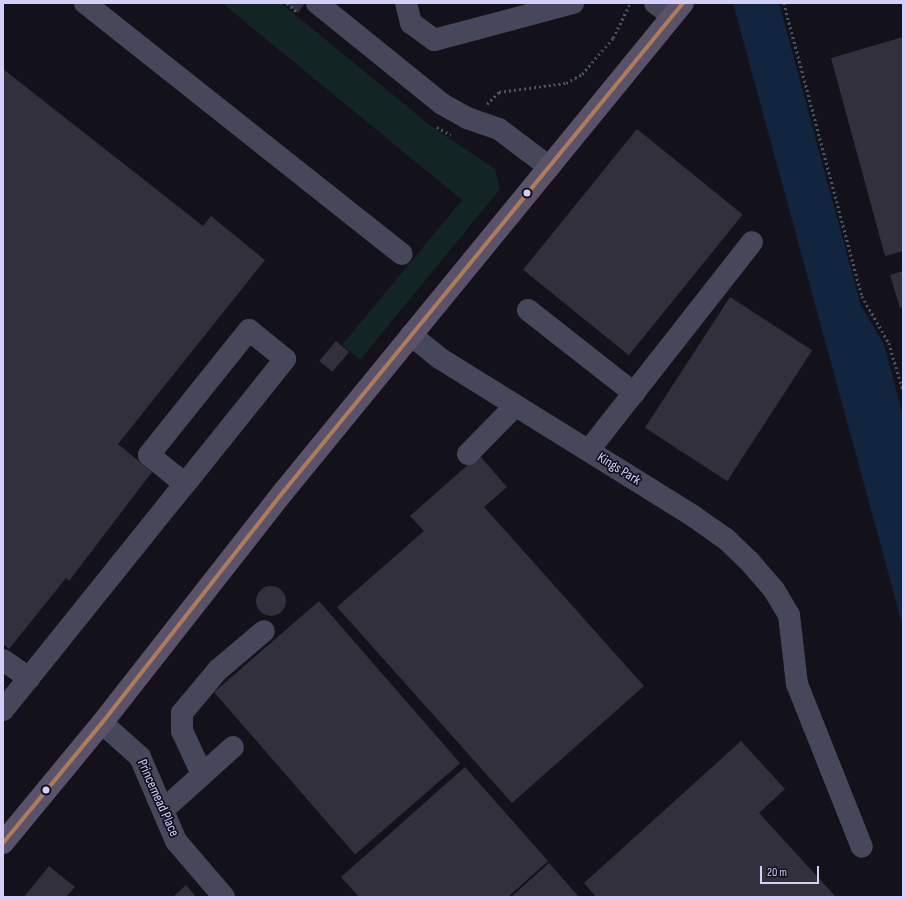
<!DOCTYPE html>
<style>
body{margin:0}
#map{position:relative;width:906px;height:900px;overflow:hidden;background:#13121a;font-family:"Sofia Sans Condensed",sans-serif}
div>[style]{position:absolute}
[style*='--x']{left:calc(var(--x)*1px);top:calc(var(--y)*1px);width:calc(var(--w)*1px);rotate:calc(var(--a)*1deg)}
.green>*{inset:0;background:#122424}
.water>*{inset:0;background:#12253f}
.building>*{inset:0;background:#31303c;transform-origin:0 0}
.round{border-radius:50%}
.path>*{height:2.5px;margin-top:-1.25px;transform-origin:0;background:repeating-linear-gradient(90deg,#4a5761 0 2px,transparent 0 5px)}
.minor>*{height:22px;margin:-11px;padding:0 11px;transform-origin:11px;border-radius:11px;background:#47475b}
.major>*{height:22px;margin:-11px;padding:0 11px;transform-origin:11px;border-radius:11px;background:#5a526b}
.bus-1>*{height:4px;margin:-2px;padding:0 2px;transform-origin:2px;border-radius:2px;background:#b07c57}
.dots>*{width:11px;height:11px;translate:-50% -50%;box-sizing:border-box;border:2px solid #100e1e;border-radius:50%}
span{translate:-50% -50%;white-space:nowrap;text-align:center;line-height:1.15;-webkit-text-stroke:3.5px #100e1e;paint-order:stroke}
.street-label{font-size:14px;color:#d2cffb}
.frame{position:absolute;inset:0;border:4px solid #d2cffb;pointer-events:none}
.scale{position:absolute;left:760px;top:866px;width:59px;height:18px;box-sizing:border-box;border:2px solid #d2cffb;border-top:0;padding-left:5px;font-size:12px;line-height:14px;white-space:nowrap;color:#d2cffb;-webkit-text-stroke:3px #100e1e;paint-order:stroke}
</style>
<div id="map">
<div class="green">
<div style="clip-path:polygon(222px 3px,281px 3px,431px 126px,495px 169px,500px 189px,360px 360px,342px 345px,462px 200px)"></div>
</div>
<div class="water">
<div style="clip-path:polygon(733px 3px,779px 3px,861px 306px,884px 344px,903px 416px,903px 627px)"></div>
</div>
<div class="building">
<div style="clip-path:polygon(286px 3px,305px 3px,298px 13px)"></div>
<div style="clip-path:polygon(903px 37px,903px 251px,885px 256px,831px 58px)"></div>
<div style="clip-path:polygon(3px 69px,203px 226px,211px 216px,265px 260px,118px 444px,152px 472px,69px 581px,66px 578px,9px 649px,3px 644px)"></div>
<div style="left:637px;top:129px;width:136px;height:181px;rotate:39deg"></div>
<div style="clip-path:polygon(903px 271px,903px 307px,900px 308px,890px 275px)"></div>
<div style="left:730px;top:297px;width:98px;height:156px;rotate:33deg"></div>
<div style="left:336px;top:341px;width:17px;height:26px;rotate:40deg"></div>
<div style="clip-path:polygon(479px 455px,507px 487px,484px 507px,644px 686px,512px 803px,337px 607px,424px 531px,410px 516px)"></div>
<div class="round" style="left:256px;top:586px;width:30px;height:30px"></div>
<div style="left:319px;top:601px;width:215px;height:139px;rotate:49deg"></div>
<div style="clip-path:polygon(741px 741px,785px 789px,759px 813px,836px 897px,596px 897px,584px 883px)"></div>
<div style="clip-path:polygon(465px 767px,548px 861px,508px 897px,359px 897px,341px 877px)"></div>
<div style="clip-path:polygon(549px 863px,579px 897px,511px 897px)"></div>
<div style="clip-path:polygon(49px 866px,75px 887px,66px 897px,24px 897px)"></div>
<div style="clip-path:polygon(186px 885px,196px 897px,173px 897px)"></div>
</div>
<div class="path">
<div style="--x:287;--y:3;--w:15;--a:42"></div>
<div style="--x:784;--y:3;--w:303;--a:75.1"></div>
<div style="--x:862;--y:296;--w:54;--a:60.1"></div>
<div style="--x:889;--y:343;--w:49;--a:73.4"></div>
<div style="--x:487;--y:104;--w:17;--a:-45"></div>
<div style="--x:499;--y:92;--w:68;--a:-7.7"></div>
<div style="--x:566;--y:83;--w:18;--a:-29"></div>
<div style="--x:582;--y:74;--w:48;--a:-49.3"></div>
<div style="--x:613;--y:38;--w:39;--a:-64"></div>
<div style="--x:437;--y:127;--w:16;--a:30"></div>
</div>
<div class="minor">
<div style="--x:85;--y:3;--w:404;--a:38.4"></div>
<div style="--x:317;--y:3;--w:161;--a:38.9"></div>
<div style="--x:442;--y:104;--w:29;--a:29"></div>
<div style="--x:467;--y:118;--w:34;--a:19"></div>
<div style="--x:499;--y:129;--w:63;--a:37.2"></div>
<div style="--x:406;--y:3;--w:21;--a:76"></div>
<div style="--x:411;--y:23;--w:29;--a:36"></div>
<div style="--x:434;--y:40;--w:144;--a:-14.9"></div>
<div style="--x:655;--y:3;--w:21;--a:37"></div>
<div style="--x:528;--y:310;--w:135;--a:38.1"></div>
<div style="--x:411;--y:335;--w:38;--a:39"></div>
<div style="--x:441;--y:359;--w:297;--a:31.9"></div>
<div style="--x:693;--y:516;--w:39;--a:35"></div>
<div style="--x:725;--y:538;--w:33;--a:44"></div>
<div style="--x:749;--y:561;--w:38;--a:49"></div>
<div style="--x:774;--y:590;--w:29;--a:59"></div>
<div style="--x:789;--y:615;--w:69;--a:83.4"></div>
<div style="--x:797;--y:684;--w:175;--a:68.3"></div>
<div style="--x:589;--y:450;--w:264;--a:-51.9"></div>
<div style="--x:468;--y:454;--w:67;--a:-45.6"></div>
<div style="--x:3;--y:660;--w:32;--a:35"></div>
<div style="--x:3;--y:710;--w:290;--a:-51.2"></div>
<div style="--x:185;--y:484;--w:160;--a:-51.3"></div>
<div style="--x:285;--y:359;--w:46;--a:-141.1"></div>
<div style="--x:249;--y:330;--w:160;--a:128.7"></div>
<div style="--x:149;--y:455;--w:46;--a:38.9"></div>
<div style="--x:102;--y:723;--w:51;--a:41.8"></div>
<div style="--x:140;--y:757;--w:91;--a:66.8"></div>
<div style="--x:176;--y:841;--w:74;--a:49.4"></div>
<div style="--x:202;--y:774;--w:47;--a:-114.9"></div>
<div style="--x:182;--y:731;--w:18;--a:-90"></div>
<div style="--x:182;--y:713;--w:56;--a:-50.1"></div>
<div style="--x:218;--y:670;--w:60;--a:-40.3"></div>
<div style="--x:163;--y:810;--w:94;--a:-42"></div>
</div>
<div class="major">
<div style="--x:3;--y:843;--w:156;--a:-50.5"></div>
<div style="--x:102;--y:723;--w:295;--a:-51.9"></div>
<div style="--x:284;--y:491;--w:630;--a:-50.73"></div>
</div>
<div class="bus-1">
<div style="--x:3;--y:843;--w:156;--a:-50.5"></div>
<div style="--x:102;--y:723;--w:295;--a:-51.9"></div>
<div style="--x:284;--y:491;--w:630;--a:-50.73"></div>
</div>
<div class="dots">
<div style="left:527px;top:193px;background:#d2cffb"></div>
<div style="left:46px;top:790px;background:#d2cffb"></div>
</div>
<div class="street-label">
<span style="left:619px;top:469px;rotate:32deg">Kings Park</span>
<span style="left:158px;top:798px;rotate:66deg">Princemead Place</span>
</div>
<div class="frame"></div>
<div class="scale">20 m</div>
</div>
